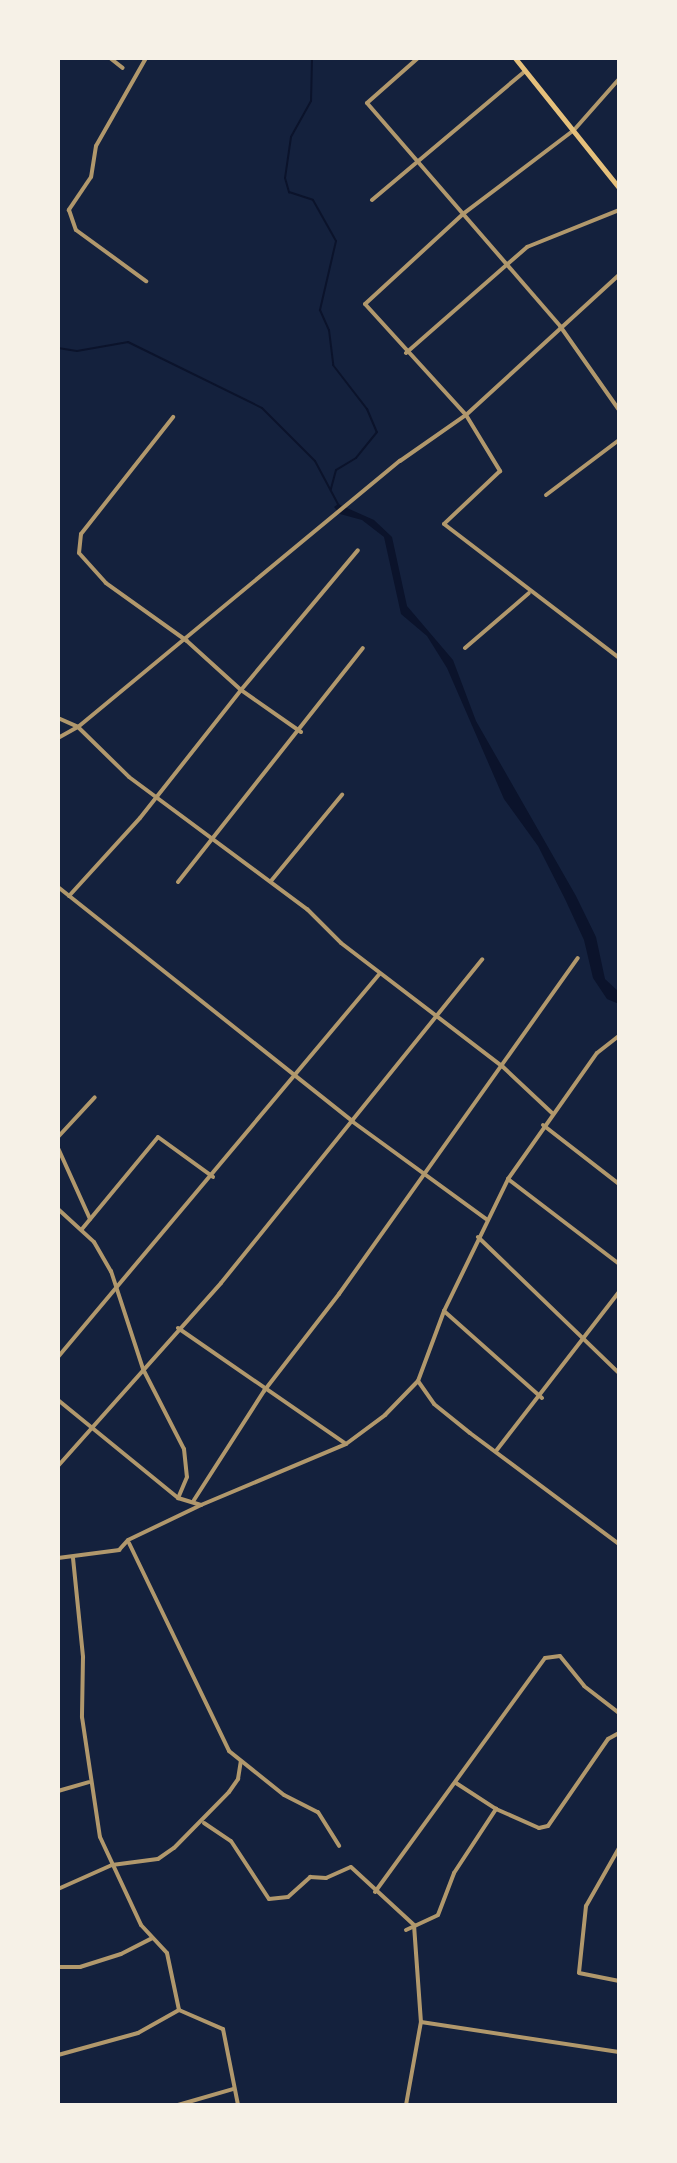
<!DOCTYPE html>
<style>
body{margin:0}
#map{position:relative;width:677px;height:2163px;overflow:hidden;background:#14213d;font-family:"Titillium Web",sans-serif}
div>[style]{position:absolute}
[style*='--x']{left:calc(var(--x)*1px);top:calc(var(--y)*1px);width:calc(var(--w)*1px);rotate:calc(var(--a)*1deg)}
.water>*{inset:0;background:#0b132b}
.stream>*{height:2px;margin:-1px;padding:0 1px;transform-origin:1px;border-radius:1px;background:#0b132b}
.minor>*{height:4px;margin:-2px;padding:0 2px;transform-origin:2px;border-radius:2px;background:#b1986c}
.secondary>*{height:5px;margin:-2.5px;padding:0 2.5px;transform-origin:2.5px;border-radius:2.5px;background:#e5c07b}
span{translate:-50% -50%;white-space:nowrap;text-align:center;line-height:1.15;-webkit-text-stroke:6px #f6f1e7;paint-order:stroke}
.frame{position:absolute;inset:0;border:60px solid #f6f1e7;pointer-events:none}
</style>
<div id="map">
<div class="water">
<div style="clip-path:polygon(338px 504px,374px 520px,392px 537px,407px 606px,453px 660px,476px 721px,576px 896px,596px 937px,605px 979px,619px 992px,619px 1004px,607px 999px,593px 978px,584px 940px,565px 899px,538px 846px,504px 799px,447px 668px,427px 636px,401px 614px,384px 537px,362px 520px,340px 514px,334px 507px)"></div>
</div>
<div class="stream">
<div style="--x:312;--y:58;--w:43;--a:91.3"></div>
<div style="--x:311;--y:101;--w:41;--a:119.1"></div>
<div style="--x:291;--y:137;--w:41;--a:98.3"></div>
<div style="--x:285;--y:178;--w:15;--a:74"></div>
<div style="--x:289;--y:192;--w:25;--a:18"></div>
<div style="--x:313;--y:200;--w:47;--a:60.7"></div>
<div style="--x:336;--y:241;--w:71;--a:103.1"></div>
<div style="--x:320;--y:310;--w:22;--a:66"></div>
<div style="--x:329;--y:330;--w:35;--a:83"></div>
<div style="--x:333;--y:365;--w:56;--a:52.3"></div>
<div style="--x:367;--y:409;--w:25;--a:67"></div>
<div style="--x:377;--y:432;--w:33;--a:129"></div>
<div style="--x:356;--y:458;--w:23;--a:149"></div>
<div style="--x:336;--y:470;--w:20;--a:105"></div>
<div style="--x:58;--y:348;--w:19;--a:9"></div>
<div style="--x:77;--y:351;--w:52;--a:-10"></div>
<div style="--x:128;--y:342;--w:149;--a:26.2"></div>
<div style="--x:262;--y:408;--w:75;--a:45"></div>
<div style="--x:315;--y:461;--w:51;--a:61.9"></div>
</div>
<div class="minor">
<div style="--x:110;--y:58;--w:16;--a:38"></div>
<div style="--x:146;--y:58;--w:101;--a:119.6"></div>
<div style="--x:96;--y:146;--w:31;--a:99"></div>
<div style="--x:91;--y:177;--w:40;--a:124"></div>
<div style="--x:69;--y:210;--w:21;--a:71"></div>
<div style="--x:76;--y:230;--w:87;--a:36.1"></div>
<div style="--x:418;--y:58;--w:68;--a:138.6"></div>
<div style="--x:367;--y:103;--w:295;--a:49.1"></div>
<div style="--x:560;--y:326;--w:103;--a:54.9"></div>
<div style="--x:619;--y:79;--w:68;--a:131.4"></div>
<div style="--x:574;--y:130;--w:139;--a:142.9"></div>
<div style="--x:463;--y:214;--w:133;--a:137.4"></div>
<div style="--x:365;--y:304;--w:150;--a:47.7"></div>
<div style="--x:466;--y:415;--w:66;--a:58.7"></div>
<div style="--x:500;--y:471;--w:77;--a:136.6"></div>
<div style="--x:444;--y:524;--w:220;--a:37.4"></div>
<div style="--x:372;--y:200;--w:200;--a:-40.1"></div>
<div style="--x:406;--y:353;--w:161;--a:-41.2"></div>
<div style="--x:527;--y:247;--w:99;--a:-21.9"></div>
<div style="--x:546;--y:495;--w:91;--a:-37"></div>
<div style="--x:465;--y:648;--w:84;--a:-40.7"></div>
<div style="--x:58;--y:718;--w:22;--a:24"></div>
<div style="--x:78;--y:727;--w:418;--a:-39.6"></div>
<div style="--x:400;--y:461;--w:80;--a:-34.9"></div>
<div style="--x:466;--y:415;--w:207;--a:-42.5"></div>
<div style="--x:301;--y:732;--w:73;--a:-145"></div>
<div style="--x:241;--y:690;--w:182;--a:-50.1"></div>
<div style="--x:58;--y:738;--w:23;--a:-29"></div>
<div style="--x:78;--y:727;--w:71;--a:44.4"></div>
<div style="--x:129;--y:777;--w:222;--a:36.6"></div>
<div style="--x:307;--y:909;--w:48;--a:45"></div>
<div style="--x:341;--y:943;--w:203;--a:37.4"></div>
<div style="--x:502;--y:1066;--w:69;--a:43.2"></div>
<div style="--x:271;--y:881;--w:112;--a:-50.5"></div>
<div style="--x:178;--y:882;--w:298;--a:-51.7"></div>
<div style="--x:58;--y:887;--w:377;--a:38.5"></div>
<div style="--x:353;--y:1122;--w:165;--a:36.1"></div>
<div style="--x:69;--y:896;--w:105;--a:-47.7"></div>
<div style="--x:140;--y:818;--w:163;--a:-51.7"></div>
<div style="--x:241;--y:690;--w:73;--a:-137.8"></div>
<div style="--x:187;--y:641;--w:100;--a:-144.4"></div>
<div style="--x:106;--y:583;--w:40;--a:-132"></div>
<div style="--x:79;--y:553;--w:19;--a:-84"></div>
<div style="--x:81;--y:534;--w:149;--a:-51.8"></div>
<div style="--x:543;--y:1125;--w:96;--a:37.8"></div>
<div style="--x:58;--y:1137;--w:54;--a:-47.2"></div>
<div style="--x:58;--y:1148;--w:78;--a:65.7"></div>
<div style="--x:508;--y:1179;--w:140;--a:37.4"></div>
<div style="--x:58;--y:1209;--w:49;--a:42.5"></div>
<div style="--x:94;--y:1242;--w:34;--a:60"></div>
<div style="--x:111;--y:1271;--w:103;--a:71.9"></div>
<div style="--x:143;--y:1369;--w:90;--a:62.9"></div>
<div style="--x:184;--y:1449;--w:28;--a:84"></div>
<div style="--x:187;--y:1477;--w:23;--a:113"></div>
<div style="--x:82;--y:1229;--w:119;--a:-50.4"></div>
<div style="--x:158;--y:1137;--w:68;--a:36"></div>
<div style="--x:478;--y:1237;--w:196;--a:44"></div>
<div style="--x:444;--y:1311;--w:131;--a:41.6"></div>
<div style="--x:178;--y:1328;--w:204;--a:34.6"></div>
<div style="--x:58;--y:1357;--w:500;--a:-50"></div>
<div style="--x:418;--y:1381;--w:28;--a:55"></div>
<div style="--x:434;--y:1404;--w:46;--a:38.9"></div>
<div style="--x:470;--y:1433;--w:186;--a:36.7"></div>
<div style="--x:58;--y:1400;--w:155;--a:39.2"></div>
<div style="--x:178;--y:1498;--w:24;--a:17"></div>
<div style="--x:496;--y:1451;--w:201;--a:-52.3"></div>
<div style="--x:58;--y:1466;--w:245;--a:-48.3"></div>
<div style="--x:221;--y:1283;--w:416;--a:-51.1"></div>
<div style="--x:194;--y:1500;--w:130;--a:-57.3"></div>
<div style="--x:264;--y:1391;--w:123;--a:-52.3"></div>
<div style="--x:339;--y:1294;--w:412;--a:-54.6"></div>
<div style="--x:129;--y:1543;--w:231;--a:64.3"></div>
<div style="--x:229;--y:1751;--w:70;--a:38.7"></div>
<div style="--x:284;--y:1795;--w:38;--a:27"></div>
<div style="--x:318;--y:1812;--w:40;--a:58"></div>
<div style="--x:58;--y:1558;--w:62;--a:-7.5"></div>
<div style="--x:119;--y:1550;--w:13;--a:-48"></div>
<div style="--x:128;--y:1540;--w:81;--a:-25.6"></div>
<div style="--x:201;--y:1505;--w:157;--a:-22.8"></div>
<div style="--x:346;--y:1444;--w:49;--a:-36.6"></div>
<div style="--x:385;--y:1415;--w:47;--a:-45.9"></div>
<div style="--x:418;--y:1381;--w:75;--a:-69.6"></div>
<div style="--x:444;--y:1311;--w:147;--a:-64.1"></div>
<div style="--x:508;--y:1179;--w:154;--a:-54.8"></div>
<div style="--x:597;--y:1053;--w:28;--a:-38"></div>
<div style="--x:73;--y:1558;--w:100;--a:84.2"></div>
<div style="--x:83;--y:1657;--w:60;--a:91"></div>
<div style="--x:82;--y:1717;--w:121;--a:81.5"></div>
<div style="--x:100;--y:1837;--w:97;--a:65"></div>
<div style="--x:141;--y:1925;--w:38;--a:47"></div>
<div style="--x:167;--y:1953;--w:58;--a:78.1"></div>
<div style="--x:179;--y:2010;--w:48;--a:23.4"></div>
<div style="--x:223;--y:2029;--w:77;--a:78.8"></div>
<div style="--x:456;--y:1783;--w:48;--a:33"></div>
<div style="--x:58;--y:1791;--w:32;--a:-16"></div>
<div style="--x:204;--y:1823;--w:32;--a:34"></div>
<div style="--x:231;--y:1841;--w:69;--a:56.8"></div>
<div style="--x:269;--y:1899;--w:19;--a:-6"></div>
<div style="--x:288;--y:1897;--w:30;--a:-42"></div>
<div style="--x:310;--y:1877;--w:16;--a:4"></div>
<div style="--x:326;--y:1878;--w:27;--a:-24"></div>
<div style="--x:351;--y:1867;--w:86;--a:42.6"></div>
<div style="--x:414;--y:1925;--w:97;--a:85.9"></div>
<div style="--x:421;--y:2022;--w:200;--a:8.6"></div>
<div style="--x:619;--y:1848;--w:67;--a:119.6"></div>
<div style="--x:586;--y:1906;--w:67;--a:96"></div>
<div style="--x:579;--y:1973;--w:41;--a:11.3"></div>
<div style="--x:58;--y:1889;--w:59;--a:-24"></div>
<div style="--x:112;--y:1865;--w:46;--a:-7.4"></div>
<div style="--x:158;--y:1859;--w:19;--a:-35"></div>
<div style="--x:174;--y:1848;--w:78;--a:-45.5"></div>
<div style="--x:229;--y:1792;--w:16;--a:-55"></div>
<div style="--x:238;--y:1779;--w:18;--a:-81"></div>
<div style="--x:375;--y:1892;--w:289;--a:-54"></div>
<div style="--x:545;--y:1658;--w:15;--a:-8"></div>
<div style="--x:560;--y:1656;--w:38;--a:51"></div>
<div style="--x:584;--y:1686;--w:44;--a:37.6"></div>
<div style="--x:406;--y:1930;--w:35;--a:-25"></div>
<div style="--x:438;--y:1915;--w:45;--a:-69.1"></div>
<div style="--x:454;--y:1873;--w:77;--a:-56.7"></div>
<div style="--x:496;--y:1809;--w:47;--a:23.8"></div>
<div style="--x:539;--y:1828;--w:9;--a:-13"></div>
<div style="--x:548;--y:1826;--w:106;--a:-55.4"></div>
<div style="--x:608;--y:1739;--w:13;--a:-29"></div>
<div style="--x:58;--y:1967;--w:22;--a:0"></div>
<div style="--x:80;--y:1967;--w:43;--a:-17.6"></div>
<div style="--x:121;--y:1954;--w:35;--a:-27"></div>
<div style="--x:58;--y:2055;--w:83;--a:-15.4"></div>
<div style="--x:138;--y:2033;--w:47;--a:-29.3"></div>
<div style="--x:178;--y:2105;--w:57;--a:-16.2"></div>
<div style="--x:406;--y:2105;--w:84;--a:-79.8"></div>
</div>
<div class="secondary">
<div style="--x:515;--y:58;--w:166;--a:51.3"></div>
</div>
<div class="frame"></div>
</div>
